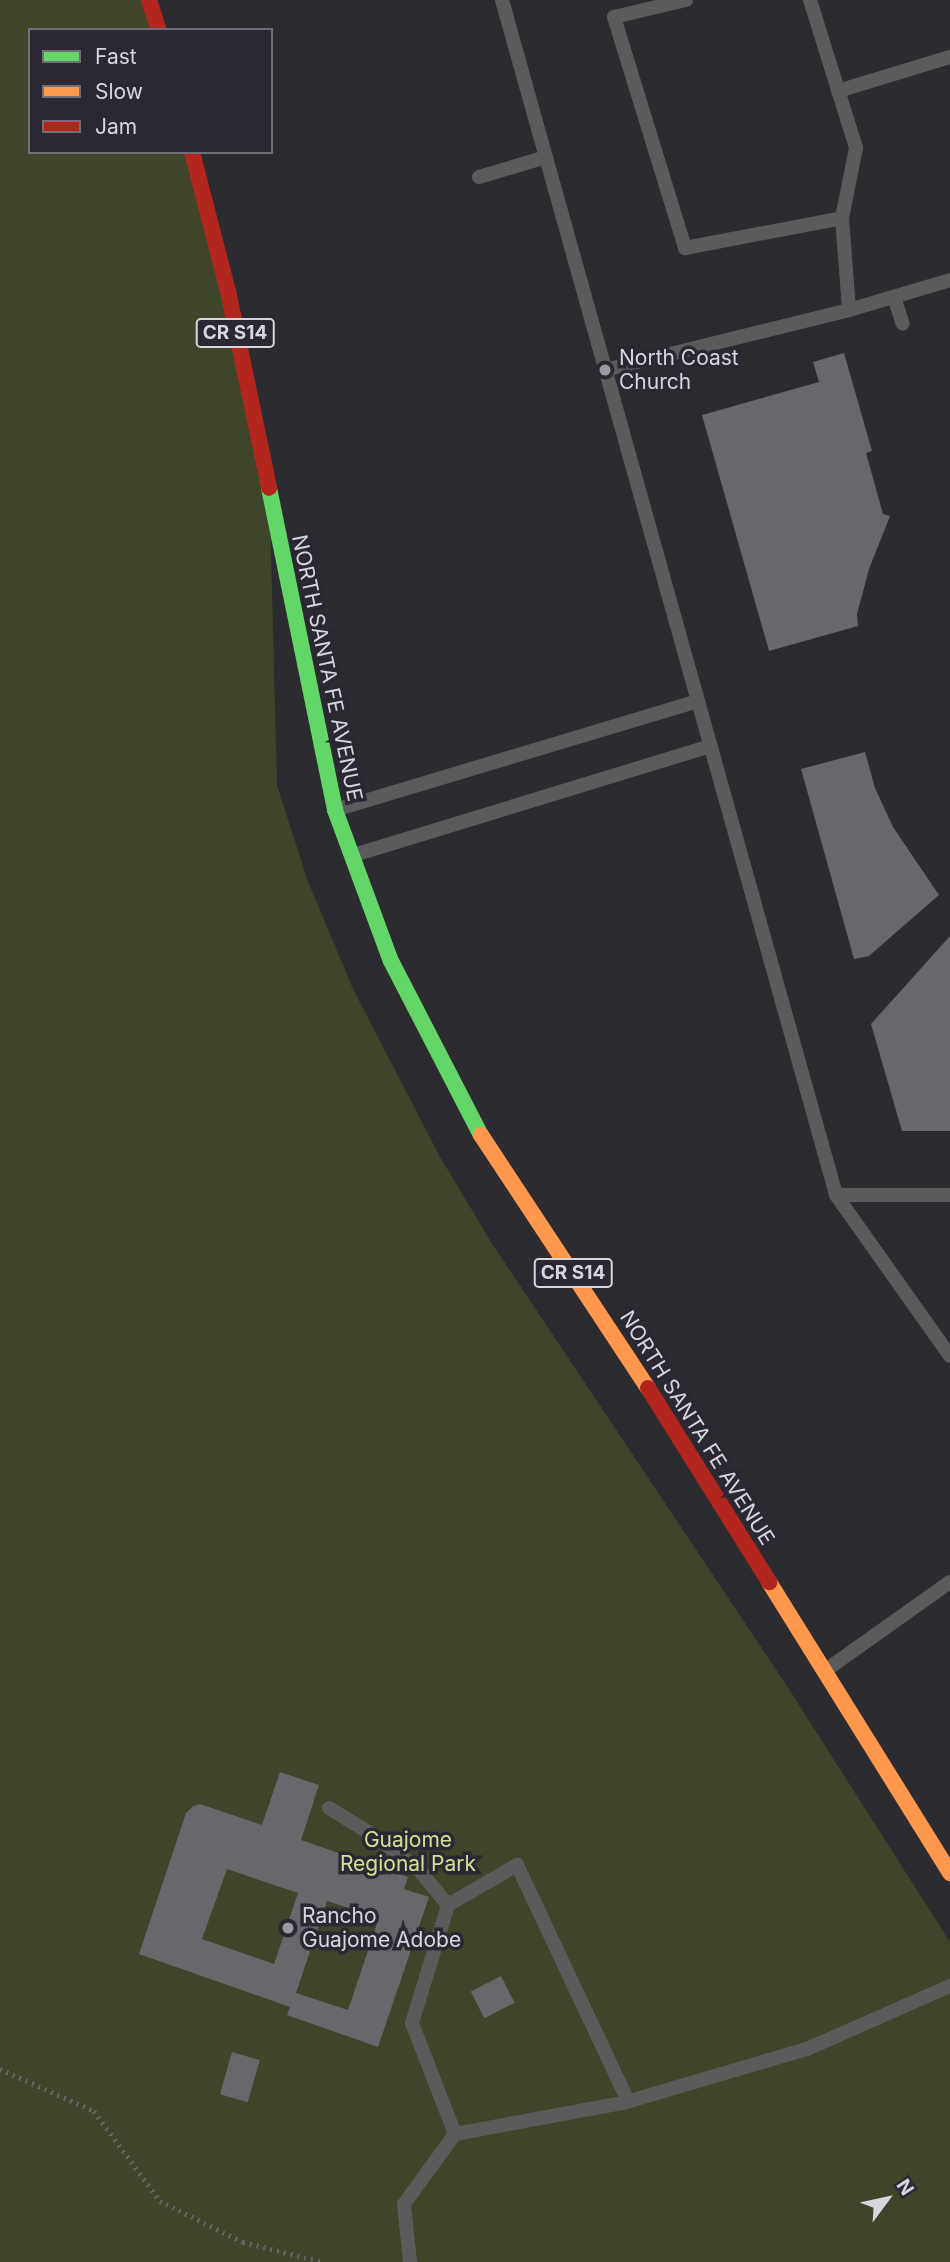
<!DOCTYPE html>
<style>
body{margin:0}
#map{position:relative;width:950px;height:2262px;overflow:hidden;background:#2c2b30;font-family:Inter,sans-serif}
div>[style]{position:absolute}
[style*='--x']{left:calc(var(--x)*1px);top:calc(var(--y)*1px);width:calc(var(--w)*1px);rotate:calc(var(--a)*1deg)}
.green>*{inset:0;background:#3e452a}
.building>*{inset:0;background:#69676b;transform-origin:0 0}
.path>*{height:4.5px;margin-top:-2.25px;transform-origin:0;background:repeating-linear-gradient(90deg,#656465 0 2px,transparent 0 7px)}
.lane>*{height:14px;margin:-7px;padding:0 7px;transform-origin:7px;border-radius:7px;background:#5c5b5b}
.fast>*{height:16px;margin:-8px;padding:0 8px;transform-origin:8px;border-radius:8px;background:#63d668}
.slow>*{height:16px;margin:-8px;padding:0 8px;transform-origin:8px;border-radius:8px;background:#ff974d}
.jam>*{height:16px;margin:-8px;padding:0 8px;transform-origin:8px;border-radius:8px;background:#b3261e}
.dots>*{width:19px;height:19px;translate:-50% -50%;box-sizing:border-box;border:4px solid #2b2833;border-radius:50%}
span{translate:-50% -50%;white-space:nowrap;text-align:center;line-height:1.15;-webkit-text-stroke:7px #2b2833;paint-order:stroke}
.shield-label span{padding:2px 5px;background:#2b2833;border:2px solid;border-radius:5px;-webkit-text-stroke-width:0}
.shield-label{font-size:19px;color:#d7d6dd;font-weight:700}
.poi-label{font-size:21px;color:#d7d6dd}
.left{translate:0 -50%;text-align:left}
.street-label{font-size:21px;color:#d7d6dd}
.park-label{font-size:21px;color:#cde197}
.legend{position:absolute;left:28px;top:28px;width:245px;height:126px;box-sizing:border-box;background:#2b2833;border:2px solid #706e77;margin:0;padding:9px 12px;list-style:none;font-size:21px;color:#d7d6dd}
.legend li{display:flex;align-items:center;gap:14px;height:35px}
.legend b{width:35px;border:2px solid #706e77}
.north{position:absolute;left:852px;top:2164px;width:70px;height:70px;-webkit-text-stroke:5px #2b2833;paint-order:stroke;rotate:57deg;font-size:19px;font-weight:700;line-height:28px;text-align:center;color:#d7d6dd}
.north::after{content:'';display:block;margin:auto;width:24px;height:32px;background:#d7d6dd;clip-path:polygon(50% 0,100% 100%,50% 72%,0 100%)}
</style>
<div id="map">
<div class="green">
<div style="clip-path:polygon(0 0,148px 0,159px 30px,30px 30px,30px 152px,195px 152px,270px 516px,277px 785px,307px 879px,353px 989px,439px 1155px,491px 1242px,787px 1686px,950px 1942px,950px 2262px,0 2262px)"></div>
</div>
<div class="building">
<div style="clip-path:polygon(844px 353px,872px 451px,866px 453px,883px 514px,890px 516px,869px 569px,857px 614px,858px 626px,769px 651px,702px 415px,819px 382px,813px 362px)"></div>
<div style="clip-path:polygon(865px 752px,875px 788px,893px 827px,939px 895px,869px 956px,854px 959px,801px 769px)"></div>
<div style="clip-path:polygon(950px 936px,950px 1131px,902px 1131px,871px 1024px)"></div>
<div style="clip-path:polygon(evenodd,280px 1772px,319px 1785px,301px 1840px,408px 1877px,404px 1889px,429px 1897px,378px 2047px,287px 2015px,290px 2007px,139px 1954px,186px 1813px,193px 1806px,200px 1804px,262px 1825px,280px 1772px,227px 1869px,298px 1893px,274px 1964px,202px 1939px,227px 1869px,280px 1772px,327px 1901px,379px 1918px,348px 2010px,296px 1993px,327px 1901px)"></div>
<div style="left:501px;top:1976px;width:30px;height:34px;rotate:63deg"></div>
<div style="left:232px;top:2052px;width:29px;height:44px;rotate:16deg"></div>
</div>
<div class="path">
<div style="--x:0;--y:2069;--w:103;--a:24.1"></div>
<div style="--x:94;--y:2111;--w:112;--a:53.7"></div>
<div style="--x:160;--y:2201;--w:93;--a:26.3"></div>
<div style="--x:243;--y:2242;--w:83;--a:13.9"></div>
</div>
<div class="lane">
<div style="--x:502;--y:0;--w:1241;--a:74.38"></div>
<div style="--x:686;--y:0;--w:74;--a:166.7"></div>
<div style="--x:614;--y:17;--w:242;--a:72.9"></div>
<div style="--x:685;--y:248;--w:160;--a:-10.8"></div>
<div style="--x:810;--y:0;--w:155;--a:72.7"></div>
<div style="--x:856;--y:148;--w:71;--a:101.3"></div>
<div style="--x:842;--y:218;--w:92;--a:85.6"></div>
<div style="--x:838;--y:91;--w:117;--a:-16.9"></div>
<div style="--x:479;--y:177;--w:70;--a:-16.6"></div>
<div style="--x:894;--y:297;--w:28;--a:72"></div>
<div style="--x:605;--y:370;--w:251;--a:-13.8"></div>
<div style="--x:849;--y:310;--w:105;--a:-16.5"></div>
<div style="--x:338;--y:809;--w:376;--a:-16.7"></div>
<div style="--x:354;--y:855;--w:373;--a:-17"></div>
<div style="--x:950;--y:1195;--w:114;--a:180"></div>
<div style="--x:836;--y:1195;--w:197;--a:54.7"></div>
<div style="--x:826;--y:1670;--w:152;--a:-35.4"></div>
<div style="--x:329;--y:1808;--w:52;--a:31.5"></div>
<div style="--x:373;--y:1835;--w:58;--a:37.3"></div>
<div style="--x:419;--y:1870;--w:45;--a:50.4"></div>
<div style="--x:455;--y:2134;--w:119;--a:-111.2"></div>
<div style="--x:412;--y:2023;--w:123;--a:-73"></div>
<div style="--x:448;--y:1905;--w:80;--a:-30.1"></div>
<div style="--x:517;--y:1865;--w:261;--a:64.8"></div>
<div style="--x:410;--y:2262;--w:58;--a:-95.9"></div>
<div style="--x:404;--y:2204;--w:87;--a:-53.9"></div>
<div style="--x:455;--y:2134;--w:171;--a:-10.5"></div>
<div style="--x:623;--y:2103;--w:192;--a:-16.4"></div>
<div style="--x:807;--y:2049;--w:156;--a:-23.8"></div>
</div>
<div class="fast">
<div style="--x:269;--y:488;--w:329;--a:78.4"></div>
<div style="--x:335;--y:810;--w:161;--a:69.7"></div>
<div style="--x:391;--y:961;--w:196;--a:62.7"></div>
</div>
<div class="slow">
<div style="--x:481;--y:1135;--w:303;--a:56.6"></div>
<div style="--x:769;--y:1582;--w:343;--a:58.1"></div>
</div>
<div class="jam">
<div style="--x:149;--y:0;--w:32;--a:72"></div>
<div style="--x:192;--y:152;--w:144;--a:75.5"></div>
<div style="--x:228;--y:291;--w:201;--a:78.2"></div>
<div style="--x:648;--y:1388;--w:229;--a:58"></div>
</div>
<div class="dots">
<div style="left:605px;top:370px;background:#9b9aa0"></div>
<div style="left:288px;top:1928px;background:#9b9aa0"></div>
</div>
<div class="shield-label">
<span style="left:235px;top:333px">CR S14</span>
<span style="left:573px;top:1273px">CR S14</span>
</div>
<div class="poi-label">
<span class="left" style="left:619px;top:370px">North Coast<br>Church</span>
<span class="left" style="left:302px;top:1928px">Rancho<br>Guajome Adobe</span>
</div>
<div class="street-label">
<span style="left:327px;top:668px;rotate:78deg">NORTH SANTA FE AVENUE</span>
<span style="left:697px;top:1428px;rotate:58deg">NORTH SANTA FE AVENUE</span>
</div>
<div class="park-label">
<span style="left:408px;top:1852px">Guajome<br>Regional Park</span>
</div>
<ul class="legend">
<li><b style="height:9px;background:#63d668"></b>Fast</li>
<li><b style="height:9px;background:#ff974d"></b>Slow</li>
<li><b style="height:9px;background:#b3261e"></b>Jam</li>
</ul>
<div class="north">N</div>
</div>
